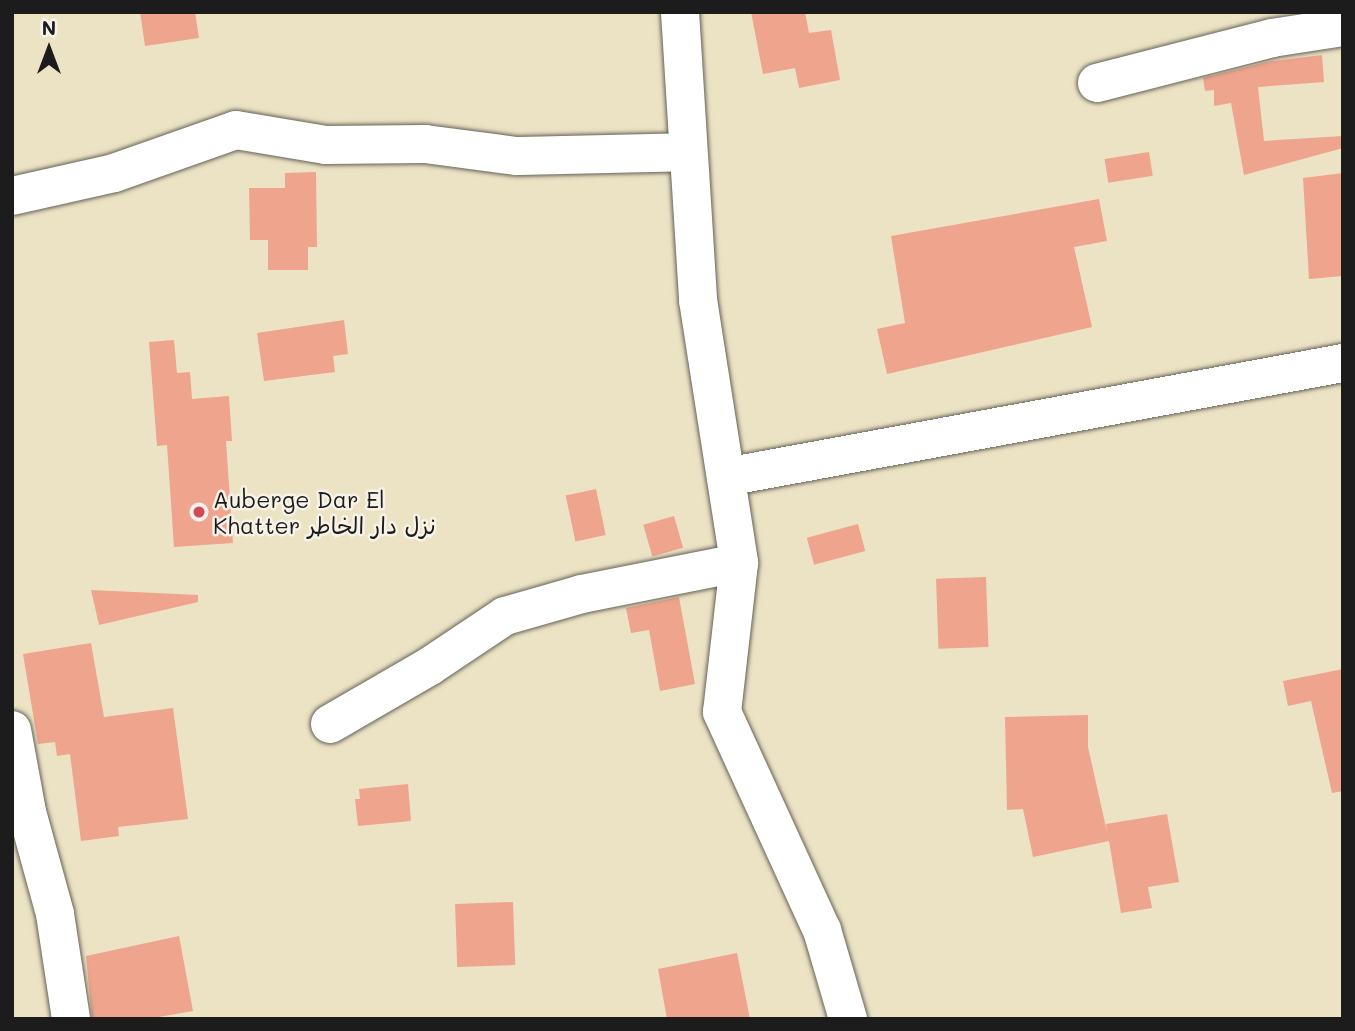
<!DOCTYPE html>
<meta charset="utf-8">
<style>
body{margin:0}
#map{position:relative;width:1355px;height:1031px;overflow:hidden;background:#ece3c5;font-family:Mali,"Playpen Sans Arabic",sans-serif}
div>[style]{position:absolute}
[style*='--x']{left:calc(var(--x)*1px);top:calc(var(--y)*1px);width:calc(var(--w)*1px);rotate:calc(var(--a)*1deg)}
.building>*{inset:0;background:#eea48d;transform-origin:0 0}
.roads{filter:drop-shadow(0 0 2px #656257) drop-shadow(0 0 2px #656257)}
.minor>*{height:38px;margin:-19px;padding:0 19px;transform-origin:19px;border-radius:19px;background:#fff}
.primary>*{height:38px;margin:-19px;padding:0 19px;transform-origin:19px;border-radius:19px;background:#fff}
.dots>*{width:19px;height:19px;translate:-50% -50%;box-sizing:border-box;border:4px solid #f7f3e8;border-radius:50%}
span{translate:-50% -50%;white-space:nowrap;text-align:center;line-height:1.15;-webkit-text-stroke:5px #f7f3e8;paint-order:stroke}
.poi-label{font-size:23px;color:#1c1c1c}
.left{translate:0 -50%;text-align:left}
.frame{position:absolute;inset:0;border:14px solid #1c1c1c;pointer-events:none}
.north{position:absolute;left:14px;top:14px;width:70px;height:70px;-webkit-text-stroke:5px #f7f3e8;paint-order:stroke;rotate:0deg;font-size:19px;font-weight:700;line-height:28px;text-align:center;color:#1c1c1c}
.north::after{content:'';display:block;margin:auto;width:24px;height:32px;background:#1c1c1c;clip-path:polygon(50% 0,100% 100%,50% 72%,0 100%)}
</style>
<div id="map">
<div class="building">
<div style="clip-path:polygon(140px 12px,195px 12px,199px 38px,145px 46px)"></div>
<div style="clip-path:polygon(751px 12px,805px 12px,809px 33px,831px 30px,840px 80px,799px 88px,795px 68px,763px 74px)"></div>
<div style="clip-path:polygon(1322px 55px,1324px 82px,1258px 87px,1264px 141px,1343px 136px,1343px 148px,1244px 175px,1231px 103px,1214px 106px,1214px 90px,1205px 91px,1203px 78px,1267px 62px)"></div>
<div style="left:1149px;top:152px;width:24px;height:45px;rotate:81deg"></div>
<div style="clip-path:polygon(316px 172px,317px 247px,308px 247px,308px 270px,268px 270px,268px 240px,250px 240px,249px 188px,285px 188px,285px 173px)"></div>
<div style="clip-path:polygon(1343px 173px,1343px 276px,1309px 279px,1303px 178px)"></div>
<div style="clip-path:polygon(1099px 199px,1107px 241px,1074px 247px,1092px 327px,887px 374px,877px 329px,905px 323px,891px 236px)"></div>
<div style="clip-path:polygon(344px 320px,348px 354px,333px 356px,335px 372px,264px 381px,257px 333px)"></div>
<div style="clip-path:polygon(174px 340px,177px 373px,190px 372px,192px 399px,229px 396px,232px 441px,226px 441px,233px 543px,174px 547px,167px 445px,157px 446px,149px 342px)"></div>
<div style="left:596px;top:489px;width:47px;height:31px;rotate:78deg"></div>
<div style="left:674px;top:516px;width:33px;height:32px;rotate:74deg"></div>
<div style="left:858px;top:524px;width:28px;height:53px;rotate:75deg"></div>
<div style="left:986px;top:577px;width:70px;height:50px;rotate:88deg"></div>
<div style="clip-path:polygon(91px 590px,198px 595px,198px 602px,99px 625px)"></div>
<div style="clip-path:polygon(679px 597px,695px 684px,660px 691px,649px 630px,631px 633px,626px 608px)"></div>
<div style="clip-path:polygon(91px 643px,104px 717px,173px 708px,188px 819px,118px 827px,119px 836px,81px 841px,70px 754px,57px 756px,55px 742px,38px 744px,23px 654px)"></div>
<div style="clip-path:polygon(1343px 669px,1343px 791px,1332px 793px,1311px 701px,1288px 706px,1283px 681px)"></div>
<div style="clip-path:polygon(1088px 715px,1088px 747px,1107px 832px,1106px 824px,1167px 814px,1179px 882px,1148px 887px,1152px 908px,1121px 913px,1109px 841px,1033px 857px,1023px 809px,1007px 810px,1005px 717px)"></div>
<div style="clip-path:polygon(408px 784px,411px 821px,358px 826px,355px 799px,360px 799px,359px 789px)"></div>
<div style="left:513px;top:902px;width:63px;height:58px;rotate:88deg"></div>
<div style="clip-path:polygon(179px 936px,193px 1011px,147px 1019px,92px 1019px,86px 956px)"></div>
<div style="clip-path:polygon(737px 953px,750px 1019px,667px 1019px,658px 969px)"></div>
</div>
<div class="roads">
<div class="minor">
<div style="--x:1097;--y:83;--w:181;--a:-14.4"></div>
<div style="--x:1272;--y:38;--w:72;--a:-8.8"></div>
<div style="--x:12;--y:196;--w:105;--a:-12.7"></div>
<div style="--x:114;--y:173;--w:129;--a:-19.4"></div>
<div style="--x:236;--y:130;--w:91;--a:9.5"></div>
<div style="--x:326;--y:145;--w:99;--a:-0.6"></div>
<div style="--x:425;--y:144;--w:92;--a:7.5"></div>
<div style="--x:516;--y:156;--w:172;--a:-1.3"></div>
<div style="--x:726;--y:477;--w:627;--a:-10.47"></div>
<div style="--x:330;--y:724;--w:116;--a:-30.1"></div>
<div style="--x:430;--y:666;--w:90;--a:-33.7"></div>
<div style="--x:505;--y:616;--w:80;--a:-15.9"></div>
<div style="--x:582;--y:594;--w:160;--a:-11.2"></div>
<div style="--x:12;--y:730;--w:83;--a:79.6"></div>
<div style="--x:27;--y:812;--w:106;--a:74.6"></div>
<div style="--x:55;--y:914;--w:106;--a:81.3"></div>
</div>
<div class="primary">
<div style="--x:680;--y:12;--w:289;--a:86.4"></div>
<div style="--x:698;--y:300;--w:266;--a:81.1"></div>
<div style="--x:739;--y:563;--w:150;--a:96.5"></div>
<div style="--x:722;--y:712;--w:240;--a:65.4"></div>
<div style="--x:822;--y:930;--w:93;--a:73.7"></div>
</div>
</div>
<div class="dots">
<div style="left:199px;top:512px;background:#d1495b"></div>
</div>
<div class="poi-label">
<span class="left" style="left:213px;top:512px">Auberge Dar El<br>Khatter نزل دار الخاطر</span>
</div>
<div class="frame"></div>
<div class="north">N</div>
</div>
